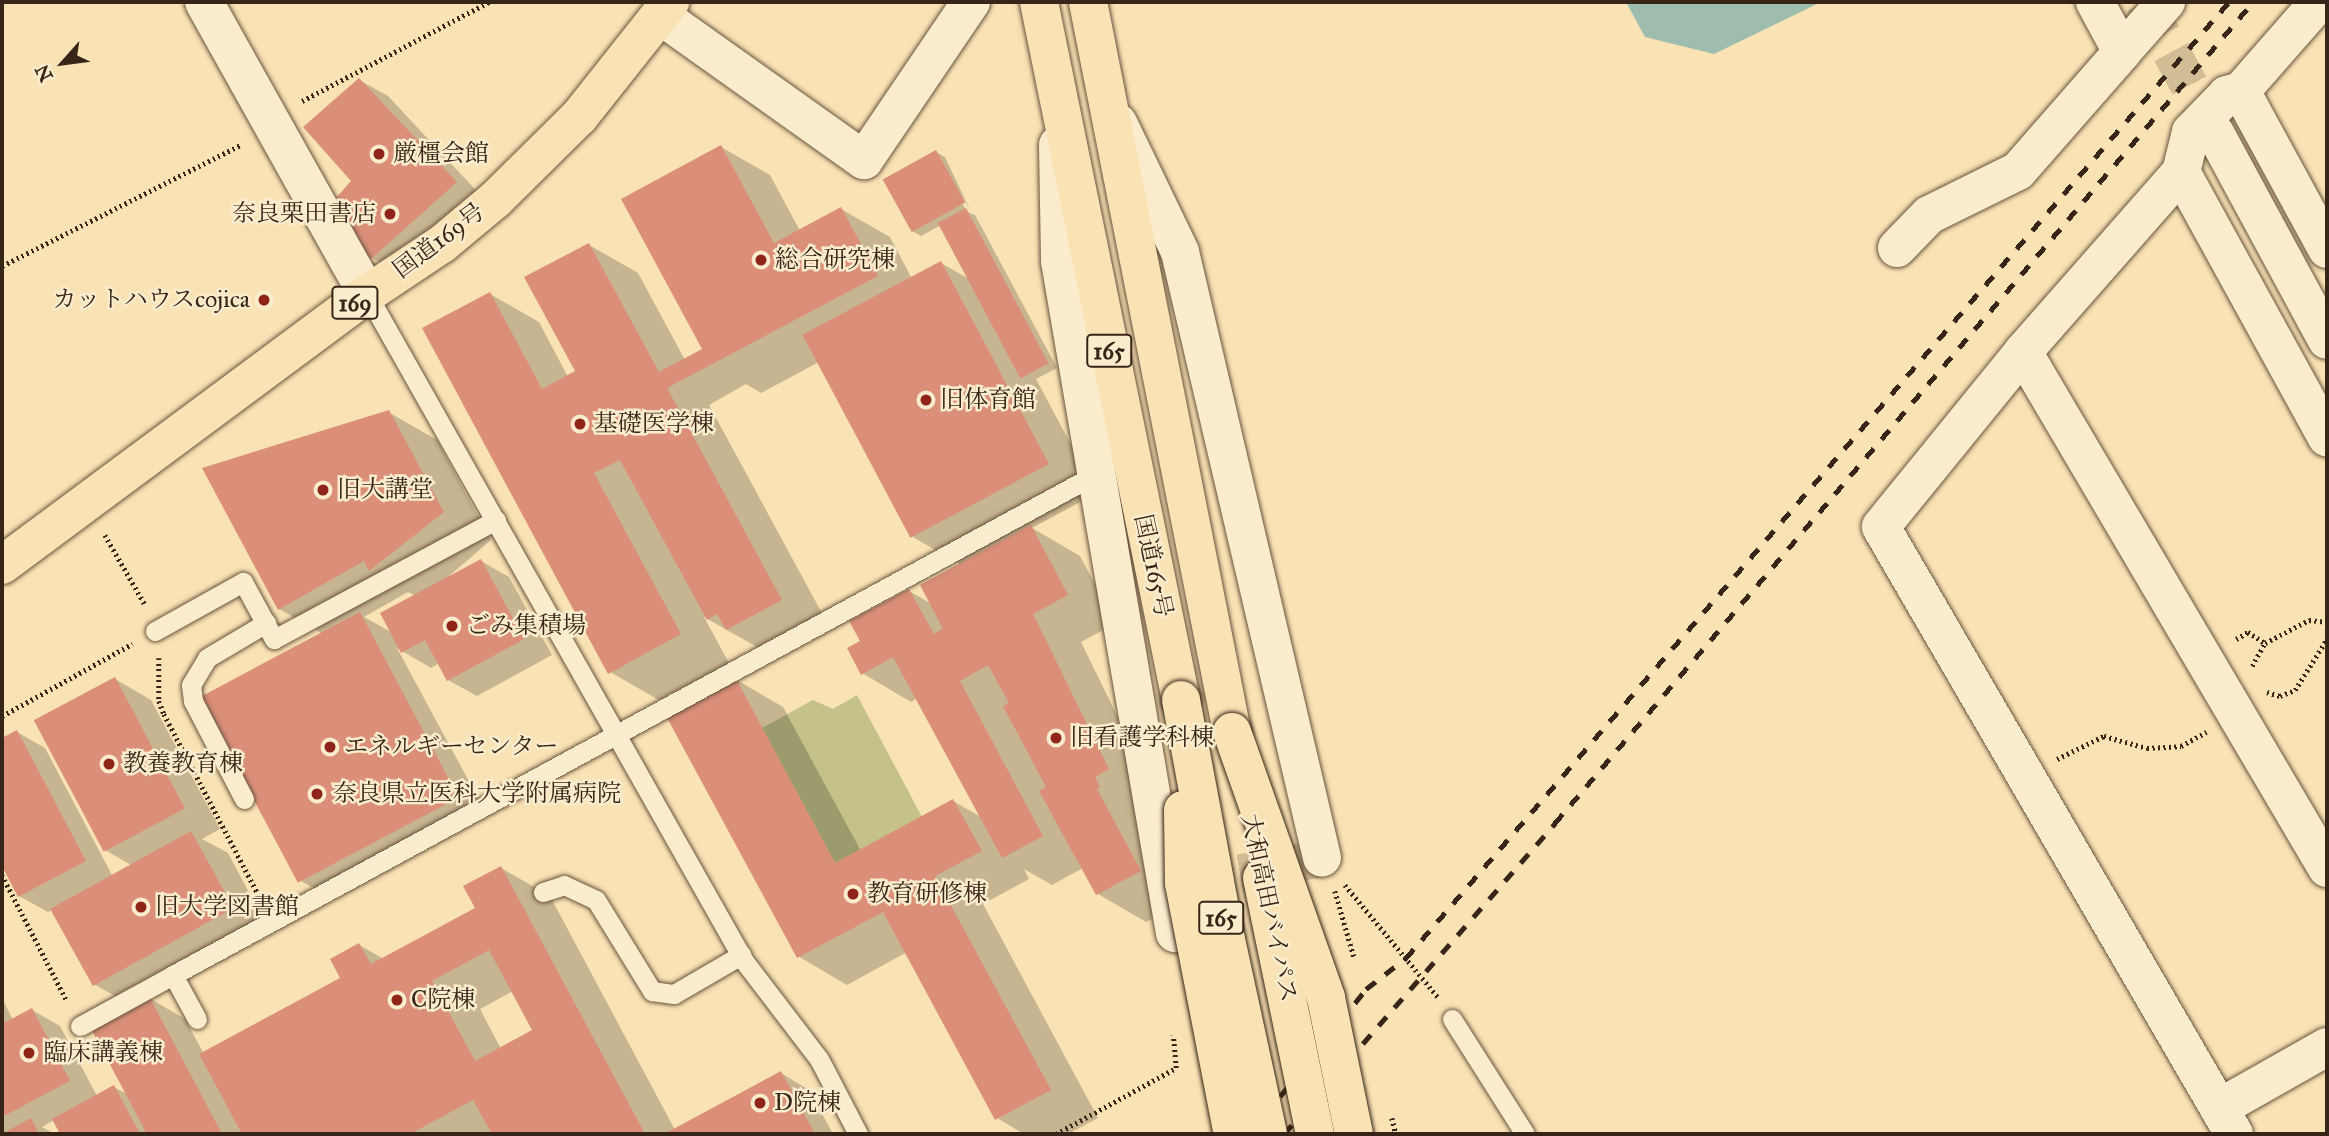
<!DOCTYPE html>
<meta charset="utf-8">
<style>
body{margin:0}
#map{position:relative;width:2329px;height:1136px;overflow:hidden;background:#f9e2b4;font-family:"IM FELL Great Primer","Noto Serif JP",serif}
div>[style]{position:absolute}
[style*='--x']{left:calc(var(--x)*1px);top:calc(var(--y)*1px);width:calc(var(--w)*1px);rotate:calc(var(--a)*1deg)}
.green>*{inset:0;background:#c4c289}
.water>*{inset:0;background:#9ebdaf}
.shadow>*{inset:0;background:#0003}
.building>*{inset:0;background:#db8f79;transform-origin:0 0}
.minor-tunnel>*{height:38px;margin-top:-19px;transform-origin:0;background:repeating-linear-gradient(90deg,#d2bc95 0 38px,transparent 0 57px)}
.path>*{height:4.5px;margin-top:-2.25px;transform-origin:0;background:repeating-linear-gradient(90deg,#372517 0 2px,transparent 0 5.5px)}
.roads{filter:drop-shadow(0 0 2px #68543e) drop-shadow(0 0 2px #68543e)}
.service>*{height:19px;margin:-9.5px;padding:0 9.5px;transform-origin:9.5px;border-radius:9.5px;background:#fbecce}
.minor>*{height:38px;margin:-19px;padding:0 19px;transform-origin:19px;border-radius:19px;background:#fbecce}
.tertiary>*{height:38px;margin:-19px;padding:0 19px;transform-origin:19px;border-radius:19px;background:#fbecce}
.trunk>*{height:38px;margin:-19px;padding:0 19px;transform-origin:19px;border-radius:19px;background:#f9e2b4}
.rail>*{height:5px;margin-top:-2.5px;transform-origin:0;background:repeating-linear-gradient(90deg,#372517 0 12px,transparent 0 24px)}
.bridges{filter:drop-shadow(0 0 2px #372517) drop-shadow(0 0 2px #372517)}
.trunk-bridge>*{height:38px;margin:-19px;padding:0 19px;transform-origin:19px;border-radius:19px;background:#f9e2b4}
.dots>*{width:19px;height:19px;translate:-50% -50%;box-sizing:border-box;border:4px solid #fbecce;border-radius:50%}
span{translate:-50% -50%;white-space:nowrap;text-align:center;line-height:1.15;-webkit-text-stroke:5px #fbecce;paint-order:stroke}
.shield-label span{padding:2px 5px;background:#fbecce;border:2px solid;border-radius:5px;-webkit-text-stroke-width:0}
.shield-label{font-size:23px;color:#372517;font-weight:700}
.poi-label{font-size:24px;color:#372517}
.left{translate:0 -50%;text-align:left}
.right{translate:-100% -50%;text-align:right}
.street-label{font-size:24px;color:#372517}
.frame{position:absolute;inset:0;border:4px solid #372517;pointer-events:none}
.north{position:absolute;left:28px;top:28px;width:70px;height:70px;-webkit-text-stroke:5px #fbecce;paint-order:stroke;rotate:242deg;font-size:19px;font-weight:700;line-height:28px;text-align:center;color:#372517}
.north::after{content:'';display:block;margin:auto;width:24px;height:32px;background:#372517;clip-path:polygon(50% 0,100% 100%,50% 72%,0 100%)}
</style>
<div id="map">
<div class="green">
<div style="clip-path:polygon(857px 695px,922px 817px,835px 863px,762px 728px,813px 700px,833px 709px)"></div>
</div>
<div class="water">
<div style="clip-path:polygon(1626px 2px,1821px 2px,1714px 54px,1645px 37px)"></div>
</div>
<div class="shadow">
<div style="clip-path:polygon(359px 80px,388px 96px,484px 199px,401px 274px,372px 258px)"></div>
<div style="clip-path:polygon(721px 147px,770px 175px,800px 231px,841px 209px,890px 237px,912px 279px,941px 263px,971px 280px,941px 225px,921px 236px,912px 231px,936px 152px,945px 157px,970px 210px,937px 157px,967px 212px,975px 215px,1057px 368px,1036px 379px,1097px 493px,1032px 528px,1080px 556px,1116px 623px,1081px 642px,1157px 797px,1189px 899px,1146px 922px,1098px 894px,1083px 868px,1052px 885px,1024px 869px,1029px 879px,983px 904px,1098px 1118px,1068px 1134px,1024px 1134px,997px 1118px,907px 952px,847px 985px,798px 956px,735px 679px,783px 707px,861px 851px,953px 801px,981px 817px,917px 698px,911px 702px,862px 673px,862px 642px,909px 591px,932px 604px,961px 565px,913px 537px,819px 362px,761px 393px,746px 384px,709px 405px,830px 628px,757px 647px,704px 617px,729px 663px,659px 700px,610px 672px,490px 294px,539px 322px,568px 377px,577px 371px,589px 245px,638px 273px,685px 360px,704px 350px)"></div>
<div style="clip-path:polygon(evenodd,388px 412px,437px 440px,491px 540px,442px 582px,481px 561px,509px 577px,552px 655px,477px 696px,448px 680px,439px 663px,431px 668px,397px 648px,486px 813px,330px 897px,301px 881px,323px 634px,279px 609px,388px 412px,408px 592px,416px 596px,393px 633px,364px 617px,408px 592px)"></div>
<div style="clip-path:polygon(115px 679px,151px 700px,220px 829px,202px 839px,228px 853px,268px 928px,129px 1004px,92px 983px,53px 909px,48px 912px,19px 896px,2px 862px,2px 740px,17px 732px,45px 748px,112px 875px,131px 865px,105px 850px)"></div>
<div style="clip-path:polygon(evenodd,501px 868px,550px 896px,675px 1130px,781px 1073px,809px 1090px,833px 1134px,62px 1134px,54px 1120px,42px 1127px,55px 1134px,2px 1134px,2px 998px,13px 1020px,32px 1010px,60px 1026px,97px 1096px,114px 1087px,127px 1094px,149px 998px,185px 1019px,204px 1054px,340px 980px,359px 945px,384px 959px,477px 908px,501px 868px,513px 991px,534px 1031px,501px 1049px,480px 1009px,513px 991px)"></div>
</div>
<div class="building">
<div style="clip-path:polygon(359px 78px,457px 182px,371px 259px,327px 208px,351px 181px,303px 127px)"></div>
<div style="clip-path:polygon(721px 145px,774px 243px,841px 207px,878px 276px,667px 388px,782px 600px,726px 630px,717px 614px,707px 620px,620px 460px,594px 473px,681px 634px,608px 674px,422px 328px,490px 292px,542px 389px,575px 371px,524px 277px,589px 243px,659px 372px,702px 349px,621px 199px)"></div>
<div style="left:936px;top:150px;width:60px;height:61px;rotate:61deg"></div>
<div style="left:966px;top:208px;width:176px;height:32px;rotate:62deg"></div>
<div style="left:941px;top:261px;width:230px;height:157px;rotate:62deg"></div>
<div style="clip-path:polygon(389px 410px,444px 512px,369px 571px,364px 561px,278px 610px,202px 468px)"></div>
<div style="clip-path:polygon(1031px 525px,1068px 595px,1033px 614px,1109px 769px,1095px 777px,1100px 787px,1097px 789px,1141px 871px,1096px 895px,1039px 791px,1046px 787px,1003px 706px,1009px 703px,988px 665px,960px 681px,1043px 836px,1002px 858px,893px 657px,861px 675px,847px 648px,860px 641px,849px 621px,909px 589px,934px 634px,943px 629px,920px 585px)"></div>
<div style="clip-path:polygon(481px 559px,524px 639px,447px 681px,425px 640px,401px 653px,380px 613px)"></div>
<div style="left:360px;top:612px;width:210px;height:182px;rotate:62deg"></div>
<div style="left:115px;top:677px;width:149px;height:92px;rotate:62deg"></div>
<div style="clip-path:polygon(735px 677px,835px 863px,953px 799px,982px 851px,935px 876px,1051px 1090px,995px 1120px,883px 912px,797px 958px,665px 714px)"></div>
<div style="clip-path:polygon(17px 730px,86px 861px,18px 897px,2px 866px,2px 738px)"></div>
<div style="left:191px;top:831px;width:88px;height:161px;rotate:61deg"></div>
<div style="clip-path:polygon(evenodd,501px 866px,645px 1134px,492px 1134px,473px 1100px,410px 1134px,242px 1134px,199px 1054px,340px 978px,330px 959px,359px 943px,371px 964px,475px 908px,463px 886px,501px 866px,489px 950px,532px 1030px,475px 1061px,432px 981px,489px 950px)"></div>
<div style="clip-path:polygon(149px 996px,222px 1134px,147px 1134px,90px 1027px)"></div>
<div style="clip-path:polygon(32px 1008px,70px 1081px,2px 1117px,2px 1024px)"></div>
<div style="clip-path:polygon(781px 1071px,815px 1134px,664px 1134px)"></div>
<div style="clip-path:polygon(114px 1085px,140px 1134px,60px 1134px,52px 1119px)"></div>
<div style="clip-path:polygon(31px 1118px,39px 1134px,2px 1134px)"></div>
</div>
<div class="minor-tunnel">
<div style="--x:2144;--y:2;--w:149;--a:61.5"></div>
<div style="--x:1184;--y:884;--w:140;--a:-10.7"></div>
</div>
<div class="path">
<div style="--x:302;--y:101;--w:212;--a:-27.9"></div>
<div style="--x:2;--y:266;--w:268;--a:-26.9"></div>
<div style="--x:105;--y:535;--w:82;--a:60"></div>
<div style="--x:2236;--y:639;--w:14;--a:-30"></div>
<div style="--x:2248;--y:632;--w:20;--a:33"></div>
<div style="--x:159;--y:658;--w:43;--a:90"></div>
<div style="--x:159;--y:701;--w:14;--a:69"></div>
<div style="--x:164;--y:714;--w:208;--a:62.4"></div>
<div style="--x:2252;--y:666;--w:26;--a:-61"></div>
<div style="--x:2265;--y:643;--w:50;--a:-27.6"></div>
<div style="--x:2309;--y:620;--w:18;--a:6"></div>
<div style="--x:2267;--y:692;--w:14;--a:17"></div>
<div style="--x:2280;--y:696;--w:16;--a:-22"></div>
<div style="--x:2295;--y:690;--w:60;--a:-57.9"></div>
<div style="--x:2;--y:716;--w:149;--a:-29"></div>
<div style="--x:2057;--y:759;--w:52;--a:-26.1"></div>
<div style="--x:2104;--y:736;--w:45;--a:15.6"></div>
<div style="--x:2147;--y:748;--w:34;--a:-3"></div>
<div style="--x:2181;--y:746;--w:29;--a:-29"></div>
<div style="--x:2;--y:875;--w:142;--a:62.7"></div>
<div style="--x:1345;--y:885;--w:146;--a:50.3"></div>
<div style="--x:1335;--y:891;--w:69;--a:73.9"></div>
<div style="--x:1392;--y:1118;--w:16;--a:76"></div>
<div style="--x:1056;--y:1134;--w:137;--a:-28.8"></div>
<div style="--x:1176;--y:1068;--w:33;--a:-95"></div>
</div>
<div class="roads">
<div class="service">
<div style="--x:367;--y:294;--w:766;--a:60.52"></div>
<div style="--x:744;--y:961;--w:123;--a:52.6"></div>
<div style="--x:819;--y:1059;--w:85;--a:62.5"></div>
<div style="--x:155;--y:631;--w:101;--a:-29.1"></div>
<div style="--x:243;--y:582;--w:65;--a:61.5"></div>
<div style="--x:274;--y:639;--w:252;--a:-28.2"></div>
<div style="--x:244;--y:799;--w:110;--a:-117.5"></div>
<div style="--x:193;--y:701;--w:16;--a:-97"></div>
<div style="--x:191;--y:685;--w:31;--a:-59"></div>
<div style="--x:207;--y:658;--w:69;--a:-30.7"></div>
<div style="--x:543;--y:892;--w:22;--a:-18"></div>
<div style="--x:564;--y:885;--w:35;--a:25"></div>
<div style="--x:596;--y:900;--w:107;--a:58.4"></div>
<div style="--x:652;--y:991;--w:22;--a:8"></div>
<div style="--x:674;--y:994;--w:78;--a:-30.2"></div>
<div style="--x:197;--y:1019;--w:50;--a:-118.6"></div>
<div style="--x:173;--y:975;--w:1050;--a:-28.49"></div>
<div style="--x:1452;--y:1019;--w:136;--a:57.6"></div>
<div style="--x:80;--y:1026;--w:106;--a:-28.7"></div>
</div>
<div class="minor">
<div style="--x:204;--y:2;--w:334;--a:60.8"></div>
<div style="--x:2095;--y:2;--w:57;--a:61.6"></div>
<div style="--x:2122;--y:52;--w:67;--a:-48.7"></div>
<div style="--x:661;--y:16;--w:249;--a:35.4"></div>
<div style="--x:864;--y:160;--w:191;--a:-55.9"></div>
<div style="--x:1118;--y:123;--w:143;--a:64.3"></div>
<div style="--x:1180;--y:252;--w:622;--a:76.81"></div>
<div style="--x:2215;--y:133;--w:235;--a:61.6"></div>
<div style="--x:1058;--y:145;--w:116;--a:89"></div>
<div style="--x:1060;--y:261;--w:682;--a:80.29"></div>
<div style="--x:2181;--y:172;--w:240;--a:131.3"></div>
<div style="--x:2023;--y:352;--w:225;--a:129.1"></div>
<div style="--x:1881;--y:527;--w:702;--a:59.82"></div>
<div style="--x:1897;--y:248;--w:46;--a:-45.9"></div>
<div style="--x:1929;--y:215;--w:99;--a:-26.3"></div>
<div style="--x:2018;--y:171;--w:158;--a:-48.8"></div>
<div style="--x:2327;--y:249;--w:180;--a:-118.6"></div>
<div style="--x:2241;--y:91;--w:15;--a:164"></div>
<div style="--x:2227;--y:95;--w:52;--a:134.2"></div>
<div style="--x:2191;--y:132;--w:41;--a:104"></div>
<div style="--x:2181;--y:172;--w:303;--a:61.2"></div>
<div style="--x:2023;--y:352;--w:599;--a:59.5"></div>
<div style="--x:2219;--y:1108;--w:124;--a:-29.5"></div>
</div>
<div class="tertiary">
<div style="--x:2241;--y:91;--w:118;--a:-48.8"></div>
</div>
<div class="trunk">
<div style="--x:1039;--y:2;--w:712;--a:78.5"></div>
<div style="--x:1088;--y:2;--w:744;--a:78.84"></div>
<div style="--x:2;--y:565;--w:455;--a:-36.6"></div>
<div style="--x:367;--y:294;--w:90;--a:-33.7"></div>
<div style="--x:442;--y:244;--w:70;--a:-39.8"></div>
<div style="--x:496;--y:199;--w:117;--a:-44.7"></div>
<div style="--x:579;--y:117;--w:147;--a:-51.6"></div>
</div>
</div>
<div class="rail">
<div style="--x:1250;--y:1134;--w:186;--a:-51.3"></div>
<div style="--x:1366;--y:989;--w:51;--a:-37.8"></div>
<div style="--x:1406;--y:958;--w:1261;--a:-49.28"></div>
<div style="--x:1284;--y:1134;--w:413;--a:-48.9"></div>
<div style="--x:1555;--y:823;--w:1078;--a:-49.63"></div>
</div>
<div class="bridges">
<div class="trunk-bridge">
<div style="--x:1181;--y:700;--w:239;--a:79.4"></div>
<div style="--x:1225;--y:935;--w:204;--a:77.8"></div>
<div style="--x:1232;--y:732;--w:282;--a:70.5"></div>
<div style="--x:1326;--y:998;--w:139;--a:78.4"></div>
<div style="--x:1183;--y:810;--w:73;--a:89.2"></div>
<div style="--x:1184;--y:883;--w:256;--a:79"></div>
<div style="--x:1262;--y:878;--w:261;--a:78.3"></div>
</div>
</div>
<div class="dots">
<div style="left:379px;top:154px;background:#8f2418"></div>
<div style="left:390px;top:214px;background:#8f2418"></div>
<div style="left:761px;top:260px;background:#8f2418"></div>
<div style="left:264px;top:300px;background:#8f2418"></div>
<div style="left:926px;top:400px;background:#8f2418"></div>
<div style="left:580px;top:424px;background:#8f2418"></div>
<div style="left:323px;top:490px;background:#8f2418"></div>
<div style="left:452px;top:626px;background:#8f2418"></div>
<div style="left:1056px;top:738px;background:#8f2418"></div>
<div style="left:330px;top:747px;background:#8f2418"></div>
<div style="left:109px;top:764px;background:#8f2418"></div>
<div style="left:317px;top:794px;background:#8f2418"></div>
<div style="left:853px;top:894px;background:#8f2418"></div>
<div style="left:141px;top:907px;background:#8f2418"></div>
<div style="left:397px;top:1000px;background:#8f2418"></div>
<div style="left:29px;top:1053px;background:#8f2418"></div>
<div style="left:760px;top:1103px;background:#8f2418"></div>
</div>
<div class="shield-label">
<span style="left:355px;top:303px">169</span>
<span style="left:1109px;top:351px">165</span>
<span style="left:1221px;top:918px">165</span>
</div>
<div class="poi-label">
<span class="left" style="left:393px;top:154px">厳橿会館</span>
<span class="right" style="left:376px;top:214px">奈良栗田書店</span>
<span class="left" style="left:775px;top:260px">総合研究棟</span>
<span class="right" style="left:250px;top:300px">カットハウスcojica</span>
<span class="left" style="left:940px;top:400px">旧体育館</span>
<span class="left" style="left:594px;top:424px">基礎医学棟</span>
<span class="left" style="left:337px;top:490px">旧大講堂</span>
<span class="left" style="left:466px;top:626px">ごみ集積場</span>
<span class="left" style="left:1070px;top:738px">旧看護学科棟</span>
<span class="left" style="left:344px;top:747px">エネルギーセンター</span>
<span class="left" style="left:123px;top:764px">教養教育棟</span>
<span class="left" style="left:333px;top:794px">奈良県立医科大学附属病院</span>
<span class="left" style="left:867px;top:894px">教育研修棟</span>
<span class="left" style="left:155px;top:907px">旧大学図書館</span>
<span class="left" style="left:411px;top:1000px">C院棟</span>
<span class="left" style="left:43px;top:1053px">臨床講義棟</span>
<span class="left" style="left:774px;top:1103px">D院棟</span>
</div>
<div class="street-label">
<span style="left:439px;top:241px;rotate:-37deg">国道169号</span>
<span style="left:1153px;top:566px;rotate:78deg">国道165号</span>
<span style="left:1269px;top:908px;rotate:78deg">大和高田バイパス</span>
</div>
<div class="frame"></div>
<div class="north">N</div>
</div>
